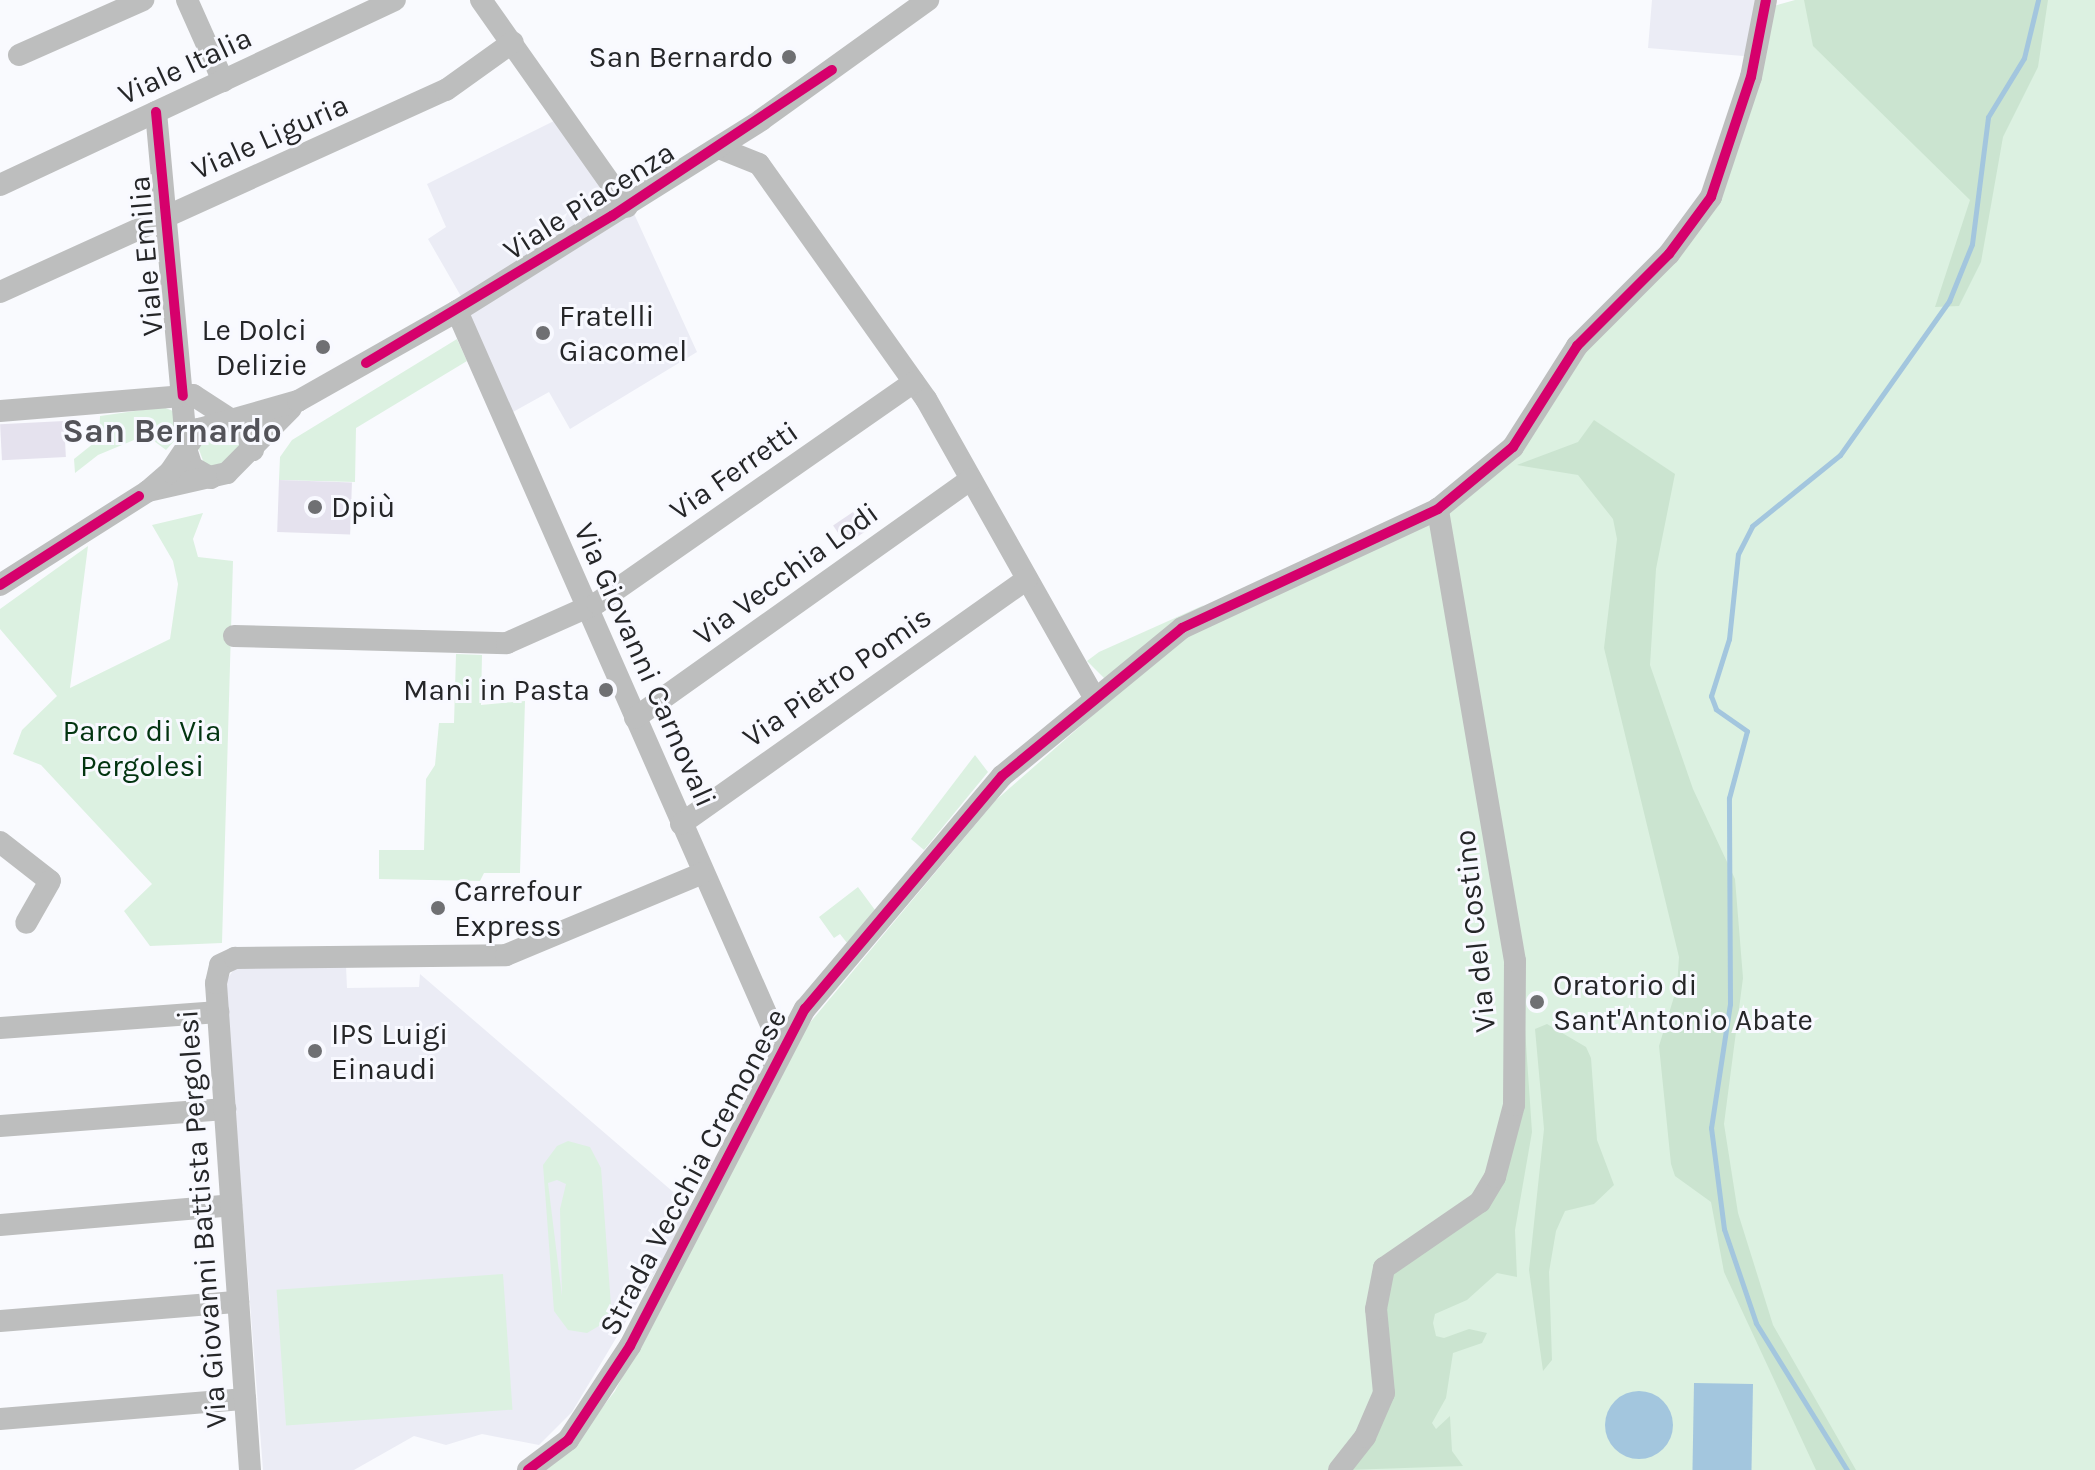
<!DOCTYPE html>
<meta charset="utf-8">
<style>
body{margin:0}
#map{position:relative;width:2095px;height:1470px;overflow:hidden;background:#f9fafe;font-family:Karla,sans-serif}
div>[style]{position:absolute}
[style*='--x']{left:calc(var(--x)*1px);top:calc(var(--y)*1px);width:calc(var(--w)*1px);rotate:calc(var(--a)*1deg)}
.built>*{inset:0;background:#ebecf5}
.green>*{inset:0;background:#dcf1e1;transform-origin:0 0}
.forest>*{inset:0;background:#cbe4d0}
.water>*{inset:0;background:#a3c6de;transform-origin:0 0}
.round{border-radius:50%}
.stream>*{height:5px;margin:-2.5px;padding:0 2.5px;transform-origin:2.5px;border-radius:2.5px;background:#a3c6de}
.building>*{inset:0;background:#e5e2ee;transform-origin:0 0}
.minor>*{height:22px;margin:-11px;padding:0 11px;transform-origin:11px;border-radius:11px;background:#bdbebe}
.cycleway>*{height:10px;margin:-5px;padding:0 5px;transform-origin:5px;border-radius:5px;background:#d6006c}
.dots>*{width:22px;height:22px;translate:-50% -50%;box-sizing:border-box;border:4px solid #f8f9ff;border-radius:50%}
span{translate:-50% -50%;white-space:nowrap;text-align:center;line-height:1.15;-webkit-text-stroke:6px #f8f9ff;paint-order:stroke}
.poi-label{font-size:30px;color:#252628}
.right{translate:-100% -50%;text-align:right}
.left{translate:0 -50%;text-align:left}
.street-label{font-size:30px;color:#252628}
.park-label{font-size:30px;color:#023410}
.quarter-label{font-size:34px;color:#535359;font-weight:700}
</style>
<div id="map">
<div class="built">
<div style="clip-path:polygon(1652px 0,1765px 0,1755px 57px,1648px 48px)"></div>
<div style="clip-path:polygon(556px 120px,631px 207px,697px 352px,570px 429px,549px 392px,504px 417px,466px 305px,428px 239px,446px 227px,427px 184px)"></div>
<div style="clip-path:polygon(346px 966px,347px 988px,419px 987px,420px 974px,693px 1209px,572px 1412px,539px 1445px,482px 1434px,446px 1445px,414px 1436px,354px 1470px,263px 1470px,225px 982px,235px 968px)"></div>
</div>
<div class="green">
<div style="clip-path:polygon(1795px 0,2095px 0,2095px 1470px,544px 1470px,571px 1448px,615px 1391px,808px 1025px,995px 801px,1181px 638px,1474px 491px,1582px 355px,1694px 236px,1770px 7px)"></div>
<div style="clip-path:polygon(457px 339px,467px 361px,356px 428px,355px 482px,279px 480px,280px 457px,292px 440px)"></div>
<div style="clip-path:polygon(163px 407px,173px 411px,176px 439px,166px 450px,146px 435px,98px 455px,75px 473px,74px 459px,99px 439px,100px 416px)"></div>
<div style="clip-path:polygon(224px 426px,242px 437px,237px 458px,206px 469px,197px 444px)"></div>
<div style="clip-path:polygon(203px 513px,193px 539px,198px 557px,233px 561px,222px 943px,150px 946px,124px 911px,152px 884px,41px 765px,13px 754px,22px 730px,57px 696px,0 629px,0 609px,88px 546px,70px 688px,170px 639px,178px 584px,173px 561px,152px 525px)"></div>
<div style="clip-path:polygon(1204px 605px,1105px 679px,1087px 661px,1099px 652px)"></div>
<div style="clip-path:polygon(456px 654px,482px 655px,481px 705px,525px 701px,520px 873px,484px 873px,480px 881px,379px 879px,379px 850px,424px 850px,426px 779px,435px 765px,439px 723px,454px 723px)"></div>
<div style="clip-path:polygon(975px 755px,988px 772px,924px 850px,911px 839px)"></div>
<div style="clip-path:polygon(858px 887px,875px 910px,847px 943px,840px 934px,834px 938px,819px 917px)"></div>
<div style="clip-path:polygon(evenodd,568px 1141px,590px 1147px,601px 1168px,611px 1306px,604px 1323px,587px 1333px,568px 1330px,554px 1311px,543px 1165px,557px 1146px,568px 1141px,557px 1180px,566px 1184px,560px 1209px,562px 1296px,548px 1183px,557px 1180px)"></div>
<div style="left:503px;top:1274px;width:136px;height:227px;rotate:86deg"></div>
</div>
<div class="forest">
<div style="clip-path:polygon(1804px 0,2048px 0,2038px 67px,2003px 137px,1981px 262px,1959px 306px,1935px 307px,1970px 200px,1813px 46px)"></div>
<div style="clip-path:polygon(1594px 420px,1675px 474px,1656px 569px,1650px 665px,1693px 789px,1735px 879px,1743px 978px,1724px 1124px,1738px 1213px,1773px 1325px,1856px 1470px,1816px 1470px,1724px 1272px,1711px 1202px,1675px 1176px,1671px 1164px,1659px 1046px,1677px 987px,1679px 957px,1604px 648px,1617px 539px,1613px 519px,1578px 475px,1517px 465px,1578px 442px)"></div>
<div style="clip-path:polygon(1547px 1024px,1586px 1047px,1591px 1058px,1597px 1140px,1614px 1185px,1594px 1204px,1565px 1211px,1556px 1231px,1549px 1272px,1552px 1360px,1543px 1371px,1529px 1270px,1544px 1129px,1535px 1029px)"></div>
<div style="clip-path:polygon(1525px 1029px,1532px 1132px,1515px 1230px,1517px 1277px,1497px 1273px,1467px 1300px,1435px 1314px,1433px 1323px,1436px 1336px,1444px 1338px,1469px 1329px,1487px 1333px,1482px 1343px,1453px 1353px,1446px 1398px,1432px 1423px,1436px 1429px,1450px 1416px,1452px 1451px,1463px 1466px,1347px 1470px,1370px 1440px,1390px 1277px,1418px 1246px,1482px 1211px)"></div>
</div>
<div class="water">
<div style="left:1694px;top:1383px;width:59px;height:87px;rotate:1deg"></div>
<div class="round" style="left:1605px;top:1391px;width:68px;height:68px"></div>
</div>
<div class="stream">
<div style="--x:1847;--y:1470;--w:173;--a:-121.8"></div>
<div style="--x:1756;--y:1323;--w:99;--a:-108.8"></div>
<div style="--x:1724;--y:1229;--w:102;--a:-97.3"></div>
<div style="--x:1711;--y:1128;--w:125;--a:-81.3"></div>
<div style="--x:1730;--y:1004;--w:206;--a:-90.3"></div>
<div style="--x:1729;--y:798;--w:69;--a:-75"></div>
<div style="--x:1747;--y:731;--w:38;--a:-145"></div>
<div style="--x:1716;--y:709;--w:14;--a:-111"></div>
<div style="--x:1711;--y:696;--w:60;--a:-72.5"></div>
<div style="--x:1729;--y:639;--w:85;--a:-84"></div>
<div style="--x:1738;--y:554;--w:31;--a:-63"></div>
<div style="--x:1752;--y:526;--w:113;--a:-38.9"></div>
<div style="--x:1840;--y:455;--w:189;--a:-54.7"></div>
<div style="--x:1949;--y:301;--w:61;--a:-68"></div>
<div style="--x:1972;--y:244;--w:128;--a:-82.8"></div>
<div style="--x:1988;--y:117;--w:69;--a:-58.6"></div>
<div style="--x:2024;--y:58;--w:60;--a:-76.4"></div>
</div>
<div class="building">
<div style="left:64px;top:421px;width:36px;height:64px;rotate:87deg"></div>
<div style="left:279px;top:480px;width:73px;height:52px;rotate:2deg"></div>
<div style="left:853px;top:512px;width:23px;height:24px;rotate:56deg"></div>
</div>
<div class="minor">
<div style="--x:187;--y:0;--w:89;--a:66"></div>
<div style="--x:481;--y:0;--w:253;--a:54.8"></div>
<div style="--x:19;--y:55;--w:136;--a:-23.9"></div>
<div style="--x:156;--y:112;--w:341;--a:84.8"></div>
<div style="--x:187;--y:452;--w:16;--a:72"></div>
<div style="--x:192;--y:467;--w:22;--a:30"></div>
<div style="--x:719;--y:148;--w:43;--a:21.8"></div>
<div style="--x:759;--y:164;--w:288;--a:54.6"></div>
<div style="--x:926;--y:399;--w:344;--a:60.6"></div>
<div style="--x:0;--y:185;--w:436;--a:-25.1"></div>
<div style="--x:0;--y:292;--w:490;--a:-24.4"></div>
<div style="--x:446;--y:90;--w:82;--a:-35.6"></div>
<div style="--x:457;--y:311;--w:782;--a:66.25"></div>
<div style="--x:772;--y:1027;--w:18;--a:38"></div>
<div style="--x:0;--y:411;--w:194;--a:-4.7"></div>
<div style="--x:193;--y:395;--w:61;--a:32.9"></div>
<div style="--x:244;--y:428;--w:24;--a:68"></div>
<div style="--x:148;--y:491;--w:81;--a:-12.8"></div>
<div style="--x:227;--y:473;--w:91;--a:-45.4"></div>
<div style="--x:0;--y:585;--w:175;--a:-32.4"></div>
<div style="--x:148;--y:491;--w:29;--a:-41"></div>
<div style="--x:170;--y:472;--w:52;--a:-56"></div>
<div style="--x:199;--y:429;--w:103;--a:-15.8"></div>
<div style="--x:298;--y:401;--w:183;--a:-29.5"></div>
<div style="--x:457;--y:311;--w:359;--a:-32.1"></div>
<div style="--x:761;--y:120;--w:206;--a:-35.7"></div>
<div style="--x:234;--y:636;--w:273;--a:1.5"></div>
<div style="--x:507;--y:643;--w:98;--a:-24"></div>
<div style="--x:597;--y:603;--w:386;--a:-34.9"></div>
<div style="--x:635;--y:718;--w:412;--a:-35.4"></div>
<div style="--x:681;--y:824;--w:424;--a:-35.3"></div>
<div style="--x:0;--y:842;--w:63;--a:38"></div>
<div style="--x:50;--y:881;--w:48;--a:119.7"></div>
<div style="--x:0;--y:1028;--w:219;--a:-4.2"></div>
<div style="--x:0;--y:1126;--w:226;--a:-4.3"></div>
<div style="--x:0;--y:1225;--w:232;--a:-4.9"></div>
<div style="--x:0;--y:1321;--w:239;--a:-4.6"></div>
<div style="--x:0;--y:1419;--w:246;--a:-4.7"></div>
<div style="--x:250;--y:1470;--w:488;--a:-94"></div>
<div style="--x:216;--y:983;--w:18;--a:-77"></div>
<div style="--x:220;--y:965;--w:17;--a:-25"></div>
<div style="--x:235;--y:958;--w:271;--a:-0.6"></div>
<div style="--x:506;--y:955;--w:213;--a:-22.6"></div>
<div style="--x:528;--y:1470;--w:50;--a:-36.9"></div>
<div style="--x:568;--y:1440;--w:113;--a:-56.6"></div>
<div style="--x:630;--y:1346;--w:380;--a:-62.6"></div>
<div style="--x:805;--y:1009;--w:305;--a:-49.8"></div>
<div style="--x:1002;--y:776;--w:233;--a:-39.4"></div>
<div style="--x:1182;--y:628;--w:282;--a:-24.9"></div>
<div style="--x:1438;--y:509;--w:97;--a:-39.6"></div>
<div style="--x:1513;--y:447;--w:120;--a:-57.6"></div>
<div style="--x:1577;--y:346;--w:130;--a:-45"></div>
<div style="--x:1669;--y:254;--w:71;--a:-53.6"></div>
<div style="--x:1711;--y:197;--w:126;--a:-71.6"></div>
<div style="--x:1751;--y:77;--w:78;--a:-79"></div>
<div style="--x:1339;--y:1470;--w:42;--a:-51.8"></div>
<div style="--x:1365;--y:1437;--w:48;--a:-66.6"></div>
<div style="--x:1384;--y:1393;--w:84;--a:-95.4"></div>
<div style="--x:1376;--y:1309;--w:42;--a:-79"></div>
<div style="--x:1384;--y:1268;--w:116;--a:-34.5"></div>
<div style="--x:1480;--y:1202;--w:29;--a:-59"></div>
<div style="--x:1495;--y:1177;--w:74;--a:-75.2"></div>
<div style="--x:1514;--y:1105;--w:144;--a:-89.6"></div>
<div style="--x:1515;--y:961;--w:459;--a:-99.7"></div>
</div>
<div class="cycleway">
<div style="--x:156;--y:112;--w:285;--a:84.6"></div>
<div style="--x:366;--y:363;--w:287;--a:-30.9"></div>
<div style="--x:612;--y:216;--w:264;--a:-33.6"></div>
<div style="--x:0;--y:585;--w:165;--a:-32.6"></div>
<div style="--x:528;--y:1470;--w:50;--a:-36.9"></div>
<div style="--x:568;--y:1440;--w:113;--a:-56.6"></div>
<div style="--x:630;--y:1346;--w:380;--a:-62.6"></div>
<div style="--x:805;--y:1009;--w:305;--a:-49.8"></div>
<div style="--x:1002;--y:776;--w:233;--a:-39.4"></div>
<div style="--x:1182;--y:628;--w:282;--a:-24.9"></div>
<div style="--x:1438;--y:509;--w:97;--a:-39.6"></div>
<div style="--x:1513;--y:447;--w:120;--a:-57.6"></div>
<div style="--x:1577;--y:346;--w:130;--a:-45"></div>
<div style="--x:1669;--y:254;--w:71;--a:-53.6"></div>
<div style="--x:1711;--y:197;--w:126;--a:-71.6"></div>
<div style="--x:1751;--y:77;--w:78;--a:-79"></div>
</div>
<div class="dots">
<div style="left:789px;top:57px;background:#6f7073"></div>
<div style="left:543px;top:333px;background:#6f7073"></div>
<div style="left:323px;top:347px;background:#6f7073"></div>
<div style="left:315px;top:507px;background:#6f7073"></div>
<div style="left:606px;top:690px;background:#6f7073"></div>
<div style="left:438px;top:908px;background:#6f7073"></div>
<div style="left:1537px;top:1002px;background:#6f7073"></div>
<div style="left:315px;top:1051px;background:#6f7073"></div>
</div>
<div class="poi-label">
<span class="right" style="left:773px;top:57px">San Bernardo</span>
<span class="left" style="left:559px;top:333px">Fratelli<br>Giacomel</span>
<span class="right" style="left:307px;top:347px">Le Dolci<br>Delizie</span>
<span class="left" style="left:331px;top:507px">Dpiù</span>
<span class="right" style="left:590px;top:690px">Mani in Pasta</span>
<span class="left" style="left:454px;top:908px">Carrefour<br>Express</span>
<span class="left" style="left:1553px;top:1002px">Oratorio di<br>Sant'Antonio Abate</span>
<span class="left" style="left:331px;top:1051px">IPS Luigi<br>Einaudi</span>
</div>
<div class="street-label">
<span style="left:185px;top:66px;rotate:-25deg">Viale Italia</span>
<span style="left:270px;top:137px;rotate:-24deg">Viale Liguria</span>
<span style="left:589px;top:201px;rotate:-32deg">Viale Piacenza</span>
<span style="left:146px;top:256px;rotate:-95deg">Viale Emilia</span>
<span style="left:734px;top:471px;rotate:-35deg">Via Ferretti</span>
<span style="left:786px;top:574px;rotate:-36deg">Via Vecchia Lodi</span>
<span style="left:645px;top:665px;rotate:66deg">Via Giovanni Carnovali</span>
<span style="left:837px;top:677px;rotate:-35deg">Via Pietro Pomis</span>
<span style="left:1475px;top:931px;rotate:-96deg">Via del Costino</span>
<span style="left:693px;top:1172px;rotate:-62deg">Strada Vecchia Cremonese</span>
<span style="left:202px;top:1219px;rotate:-94deg">Via Giovanni Battista Pergolesi</span>
</div>
<div class="park-label">
<span style="left:142px;top:748px">Parco di Via<br>Pergolesi</span>
</div>
<div class="quarter-label">
<span style="left:172px;top:432px">San Bernardo</span>
</div>
</div>
